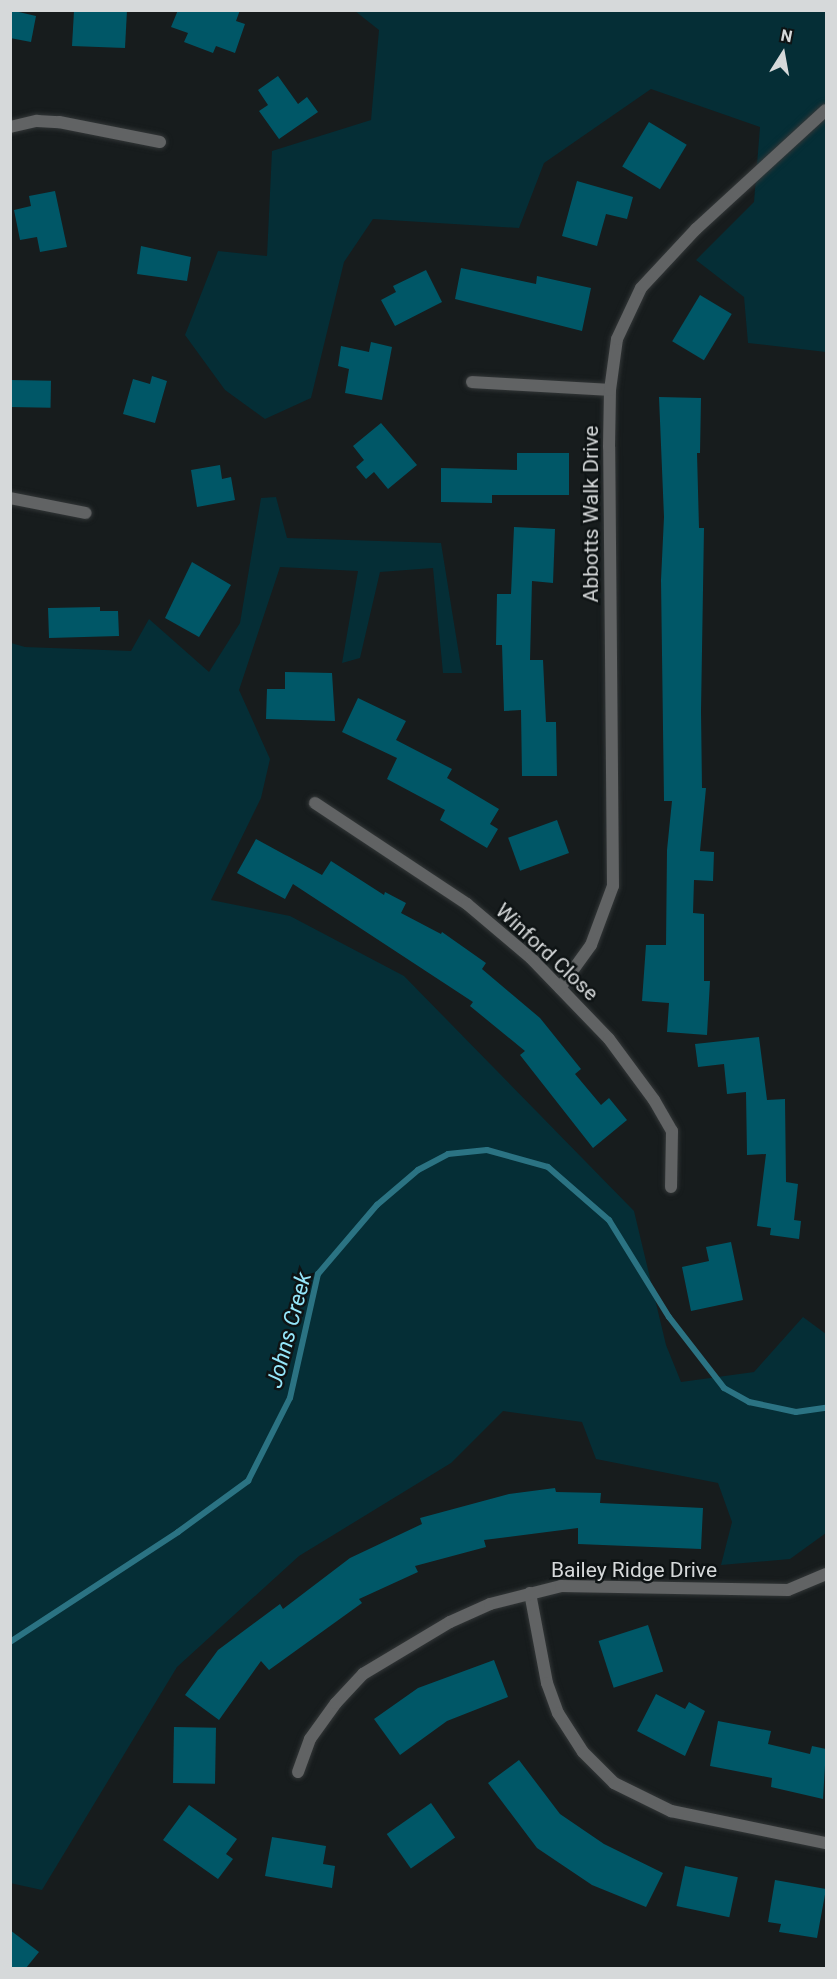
<!DOCTYPE html>
<style>
body{margin:0}
#map{position:relative;width:837px;height:1979px;overflow:hidden;background:#171c1d;font-family:Roboto,sans-serif}
div>[style]{position:absolute}
[style*='--x']{left:calc(var(--x)*1px);top:calc(var(--y)*1px);width:calc(var(--w)*1px);rotate:calc(var(--a)*1deg)}
.green>*{inset:0;background:#052e36}
.stream>*{height:6px;margin:-3px;padding:0 3px;transform-origin:3px;border-radius:3px;background:#2b7383}
.building>*{inset:0;background:#005767;transform-origin:0 0}
.roads{filter:drop-shadow(0 0 2px #323637) drop-shadow(0 0 2px #323637)}
.street>*{height:12px;margin:-6px;padding:0 6px;transform-origin:6px;border-radius:6px;background:#616364}
span{translate:-50% -50%;white-space:nowrap;text-align:center;line-height:1.15;-webkit-text-stroke:5px #0e1314;paint-order:stroke}
.street-label{font-size:21px;color:#d6d9da}
.water-label{font-size:22px;color:#95e6fa;font-style:italic}
.frame{position:absolute;inset:0;border:12px solid #d6d9da;pointer-events:none}
.north{position:absolute;left:753px;top:24px;width:60px;height:60px;-webkit-text-stroke:4px #0e1314;paint-order:stroke;rotate:11deg;font-size:16px;font-weight:700;line-height:24px;text-align:center;color:#d6d9da}
.north::after{content:'';display:block;margin:auto;width:21px;height:27px;background:#d6d9da;clip-path:polygon(50% 0,100% 100%,50% 72%,0 100%)}
</style>
<div id="map">
<div class="green">
<div style="clip-path:polygon(355px 11px,826px 11px,826px 352px,748px 343px,744px 297px,696px 260px,754px 202px,760px 127px,651px 89px,544px 163px,519px 228px,373px 219px,344px 262px,311px 398px,265px 419px,225px 390px,185px 335px,218px 251px,267px 256px,272px 151px,371px 120px,379px 30px)"></div>
<div style="clip-path:polygon(276px 497px,287px 538px,441px 543px,462px 673px,443px 673px,433px 568px,380px 572px,360px 658px,342px 663px,358px 571px,280px 567px,239px 690px,270px 759px,261px 798px,211px 900px,290px 916px,404px 976px,634px 1211px,666px 1345px,681px 1382px,754px 1372px,803px 1317px,826px 1334px,826px 1533px,790px 1559px,721px 1565px,732px 1522px,718px 1483px,596px 1459px,582px 1422px,503px 1411px,451px 1463px,299px 1556px,177px 1667px,42px 1890px,10px 1883px,11px 643px,25px 647px,131px 651px,149px 619px,209px 672px,240px 623px,261px 498px)"></div>
</div>
<div class="stream">
<div style="--x:10;--y:1642;--w:201;--a:-33.2"></div>
<div style="--x:178;--y:1532;--w:87;--a:-36.1"></div>
<div style="--x:248;--y:1481;--w:93;--a:-63.2"></div>
<div style="--x:290;--y:1398;--w:127;--a:-77.3"></div>
<div style="--x:318;--y:1274;--w:91;--a:-49.5"></div>
<div style="--x:377;--y:1205;--w:54;--a:-40.5"></div>
<div style="--x:418;--y:1170;--w:34;--a:-28"></div>
<div style="--x:448;--y:1154;--w:39;--a:-6"></div>
<div style="--x:487;--y:1150;--w:63;--a:15.6"></div>
<div style="--x:548;--y:1167;--w:81;--a:41"></div>
<div style="--x:609;--y:1220;--w:114;--a:58.3"></div>
<div style="--x:669;--y:1317;--w:90;--a:52.2"></div>
<div style="--x:724;--y:1388;--w:29;--a:29"></div>
<div style="--x:749;--y:1402;--w:48;--a:12"></div>
<div style="--x:796;--y:1412;--w:30;--a:-8"></div>
</div>
<div class="building">
<div style="clip-path:polygon(10px 10px,36px 16px,31px 42px,10px 38px)"></div>
<div style="clip-path:polygon(109px 10px,127px 10px,125px 48px,72px 46px,74px 11px)"></div>
<div style="clip-path:polygon(178px 10px,240px 10px,236px 21px,245px 24px,235px 53px,216px 46px,213px 53px,184px 42px,188px 33px,171px 27px)"></div>
<div style="clip-path:polygon(278px 76px,298px 104px,307px 97px,318px 112px,279px 139px,259px 111px,268px 105px,258px 90px)"></div>
<div style="left:649px;top:122px;width:44px;height:52px;rotate:31deg"></div>
<div style="clip-path:polygon(577px 181px,633px 197px,627px 219px,606px 214px,597px 246px,562px 236px)"></div>
<div style="clip-path:polygon(55px 191px,67px 247px,40px 252px,37px 237px,20px 240px,14px 210px,31px 206px,29px 196px)"></div>
<div style="clip-path:polygon(141px 246px,191px 257px,187px 281px,137px 274px)"></div>
<div style="clip-path:polygon(461px 268px,536px 284px,537px 276px,591px 288px,582px 331px,455px 299px)"></div>
<div style="clip-path:polygon(426px 270px,442px 302px,395px 326px,381px 300px,396px 292px,393px 286px)"></div>
<div style="left:700px;top:295px;width:37px;height:54px;rotate:31deg"></div>
<div style="clip-path:polygon(371px 342px,392px 347px,382px 400px,345px 393px,349px 369px,338px 366px,341px 346px,369px 352px)"></div>
<div style="clip-path:polygon(152px 376px,167px 381px,155px 423px,123px 414px,133px 379px,150px 384px)"></div>
<div style="left:10px;top:380px;width:41px;height:27px;rotate:1deg"></div>
<div style="clip-path:polygon(659px 397px,701px 398px,700px 453px,697px 453px,699px 528px,704px 528px,701px 711px,702px 788px,706px 788px,700px 851px,714px 852px,713px 881px,694px 880px,693px 913px,704px 914px,704px 981px,710px 981px,707px 1035px,667px 1032px,669px 1003px,642px 1001px,646px 945px,666px 945px,667px 850px,672px 801px,664px 801px,661px 580px,664px 517px)"></div>
<div style="clip-path:polygon(381px 423px,417px 465px,388px 489px,374px 472px,366px 479px,356px 467px,364px 460px,353px 446px)"></div>
<div style="clip-path:polygon(517px 453px,569px 453px,569px 495px,492px 495px,492px 503px,441px 502px,441px 468px,517px 470px)"></div>
<div style="clip-path:polygon(220px 465px,222px 479px,231px 477px,235px 500px,197px 507px,191px 470px)"></div>
<div style="clip-path:polygon(514px 527px,555px 529px,553px 583px,532px 581px,530px 660px,543px 660px,546px 722px,556px 722px,557px 776px,522px 776px,521px 710px,504px 711px,502px 645px,496px 645px,497px 594px,511px 594px)"></div>
<div style="clip-path:polygon(192px 562px,231px 585px,199px 637px,165px 618px)"></div>
<div style="clip-path:polygon(100px 607px,100px 611px,118px 611px,119px 636px,49px 638px,48px 608px)"></div>
<div style="clip-path:polygon(285px 672px,332px 673px,335px 721px,266px 719px,267px 689px,285px 689px)"></div>
<div style="clip-path:polygon(358px 698px,406px 721px,396px 740px,452px 769px,447px 778px,499px 809px,490px 824px,498px 829px,487px 848px,440px 820px,445px 810px,387px 779px,397px 758px,342px 732px)"></div>
<div style="left:557px;top:820px;width:35px;height:52px;rotate:70deg"></div>
<div style="clip-path:polygon(256px 839px,322px 875px,331px 861px,384px 895px,385px 892px,406px 903px,401px 913px,441px 934px,442px 932px,486px 963px,482px 969px,540px 1018px,581px 1069px,575px 1074px,601px 1105px,609px 1098px,627px 1120px,593px 1148px,520px 1055px,525px 1051px,470px 1006px,473px 1002px,293px 884px,285px 899px,237px 873px)"></div>
<div style="clip-path:polygon(759px 1037px,767px 1100px,785px 1099px,786px 1182px,798px 1184px,794px 1220px,801px 1221px,799px 1239px,770px 1235px,771px 1228px,757px 1226px,766px 1154px,747px 1155px,746px 1092px,727px 1094px,724px 1064px,698px 1067px,695px 1044px)"></div>
<div style="clip-path:polygon(731px 1242px,743px 1300px,691px 1311px,682px 1267px,709px 1261px,706px 1247px)"></div>
<div style="clip-path:polygon(555px 1488px,556px 1492px,601px 1493px,600px 1503px,703px 1508px,701px 1549px,578px 1544px,578px 1528px,484px 1540px,486px 1547px,415px 1566px,418px 1572px,359px 1599px,362px 1603px,269px 1670px,261px 1661px,219px 1720px,185px 1695px,218px 1650px,280px 1604px,283px 1609px,350px 1558px,422px 1524px,420px 1518px,509px 1494px)"></div>
<div style="left:648px;top:1625px;width:49px;height:52px;rotate:72deg"></div>
<div style="clip-path:polygon(494px 1660px,508px 1697px,447px 1721px,400px 1755px,374px 1719px,418px 1688px)"></div>
<div style="clip-path:polygon(656px 1694px,685px 1709px,689px 1702px,705px 1711px,685px 1756px,637px 1731px)"></div>
<div style="clip-path:polygon(718px 1721px,771px 1731px,768px 1744px,810px 1754px,812px 1746px,826px 1749px,823px 1799px,771px 1787px,772px 1778px,710px 1766px)"></div>
<div style="left:174px;top:1727px;width:42px;height:56px;rotate:1deg"></div>
<div style="clip-path:polygon(519px 1760px,560px 1814px,604px 1844px,663px 1873px,646px 1907px,592px 1885px,537px 1848px,488px 1783px)"></div>
<div style="left:431px;top:1803px;width:42px;height:54px;rotate:55deg"></div>
<div style="clip-path:polygon(189px 1805px,237px 1839px,226px 1854px,233px 1859px,218px 1879px,163px 1840px)"></div>
<div style="clip-path:polygon(272px 1837px,326px 1846px,323px 1864px,335px 1866px,332px 1888px,265px 1876px)"></div>
<div style="left:685px;top:1866px;width:54px;height:41px;rotate:12deg"></div>
<div style="clip-path:polygon(775px 1880px,826px 1889px,817px 1938px,779px 1932px,781px 1924px,768px 1922px)"></div>
<div style="clip-path:polygon(10px 1930px,39px 1952px,26px 1968px,10px 1968px)"></div>
</div>
<div class="roads">
<div class="street">
<div style="--x:10;--y:127;--w:28;--a:-13"></div>
<div style="--x:37;--y:121;--w:22;--a:3"></div>
<div style="--x:59;--y:122;--w:103;--a:11.2"></div>
<div style="--x:472;--y:382;--w:138;--a:3.3"></div>
<div style="--x:10;--y:498;--w:77;--a:11.2"></div>
<div style="--x:315;--y:803;--w:182;--a:33.6"></div>
<div style="--x:467;--y:904;--w:84;--a:40.2"></div>
<div style="--x:531;--y:958;--w:112;--a:46.1"></div>
<div style="--x:609;--y:1039;--w:76;--a:53.6"></div>
<div style="--x:654;--y:1100;--w:36;--a:60"></div>
<div style="--x:672;--y:1131;--w:56;--a:91"></div>
<div style="--x:560;--y:988;--w:53;--a:-54.2"></div>
<div style="--x:591;--y:945;--w:63;--a:-69.6"></div>
<div style="--x:613;--y:886;--w:439;--a:-90.5"></div>
<div style="--x:609;--y:447;--w:57;--a:-89"></div>
<div style="--x:610;--y:390;--w:51;--a:-82.2"></div>
<div style="--x:617;--y:339;--w:56;--a:-64.8"></div>
<div style="--x:641;--y:288;--w:81;--a:-47"></div>
<div style="--x:696;--y:229;--w:176;--a:-42.5"></div>
<div style="--x:530;--y:1593;--w:92;--a:79.3"></div>
<div style="--x:547;--y:1683;--w:32;--a:70"></div>
<div style="--x:558;--y:1713;--w:46;--a:57.3"></div>
<div style="--x:583;--y:1752;--w:44;--a:45"></div>
<div style="--x:614;--y:1783;--w:64;--a:26.2"></div>
<div style="--x:671;--y:1811;--w:158;--a:11.7"></div>
<div style="--x:298;--y:1772;--w:35;--a:-70"></div>
<div style="--x:310;--y:1739;--w:44;--a:-54.2"></div>
<div style="--x:336;--y:1703;--w:40;--a:-47"></div>
<div style="--x:363;--y:1674;--w:101;--a:-30.9"></div>
<div style="--x:450;--y:1622;--w:44;--a:-24.2"></div>
<div style="--x:490;--y:1604;--w:73;--a:-14.2"></div>
<div style="--x:561;--y:1586;--w:227;--a:1"></div>
<div style="--x:788;--y:1590;--w:41;--a:-22.8"></div>
</div>
</div>
<div class="street-label">
<span style="left:591px;top:514px;rotate:-90deg">Abbotts Walk Drive</span>
<span style="left:547px;top:952px;rotate:43deg">Winford Close</span>
<span style="left:634px;top:1570px">Bailey Ridge Drive</span>
</div>
<div class="water-label">
<span style="left:289px;top:1330px;rotate:-75deg">Johns Creek</span>
</div>
<div class="frame"></div>
<div class="north">N</div>
</div>
